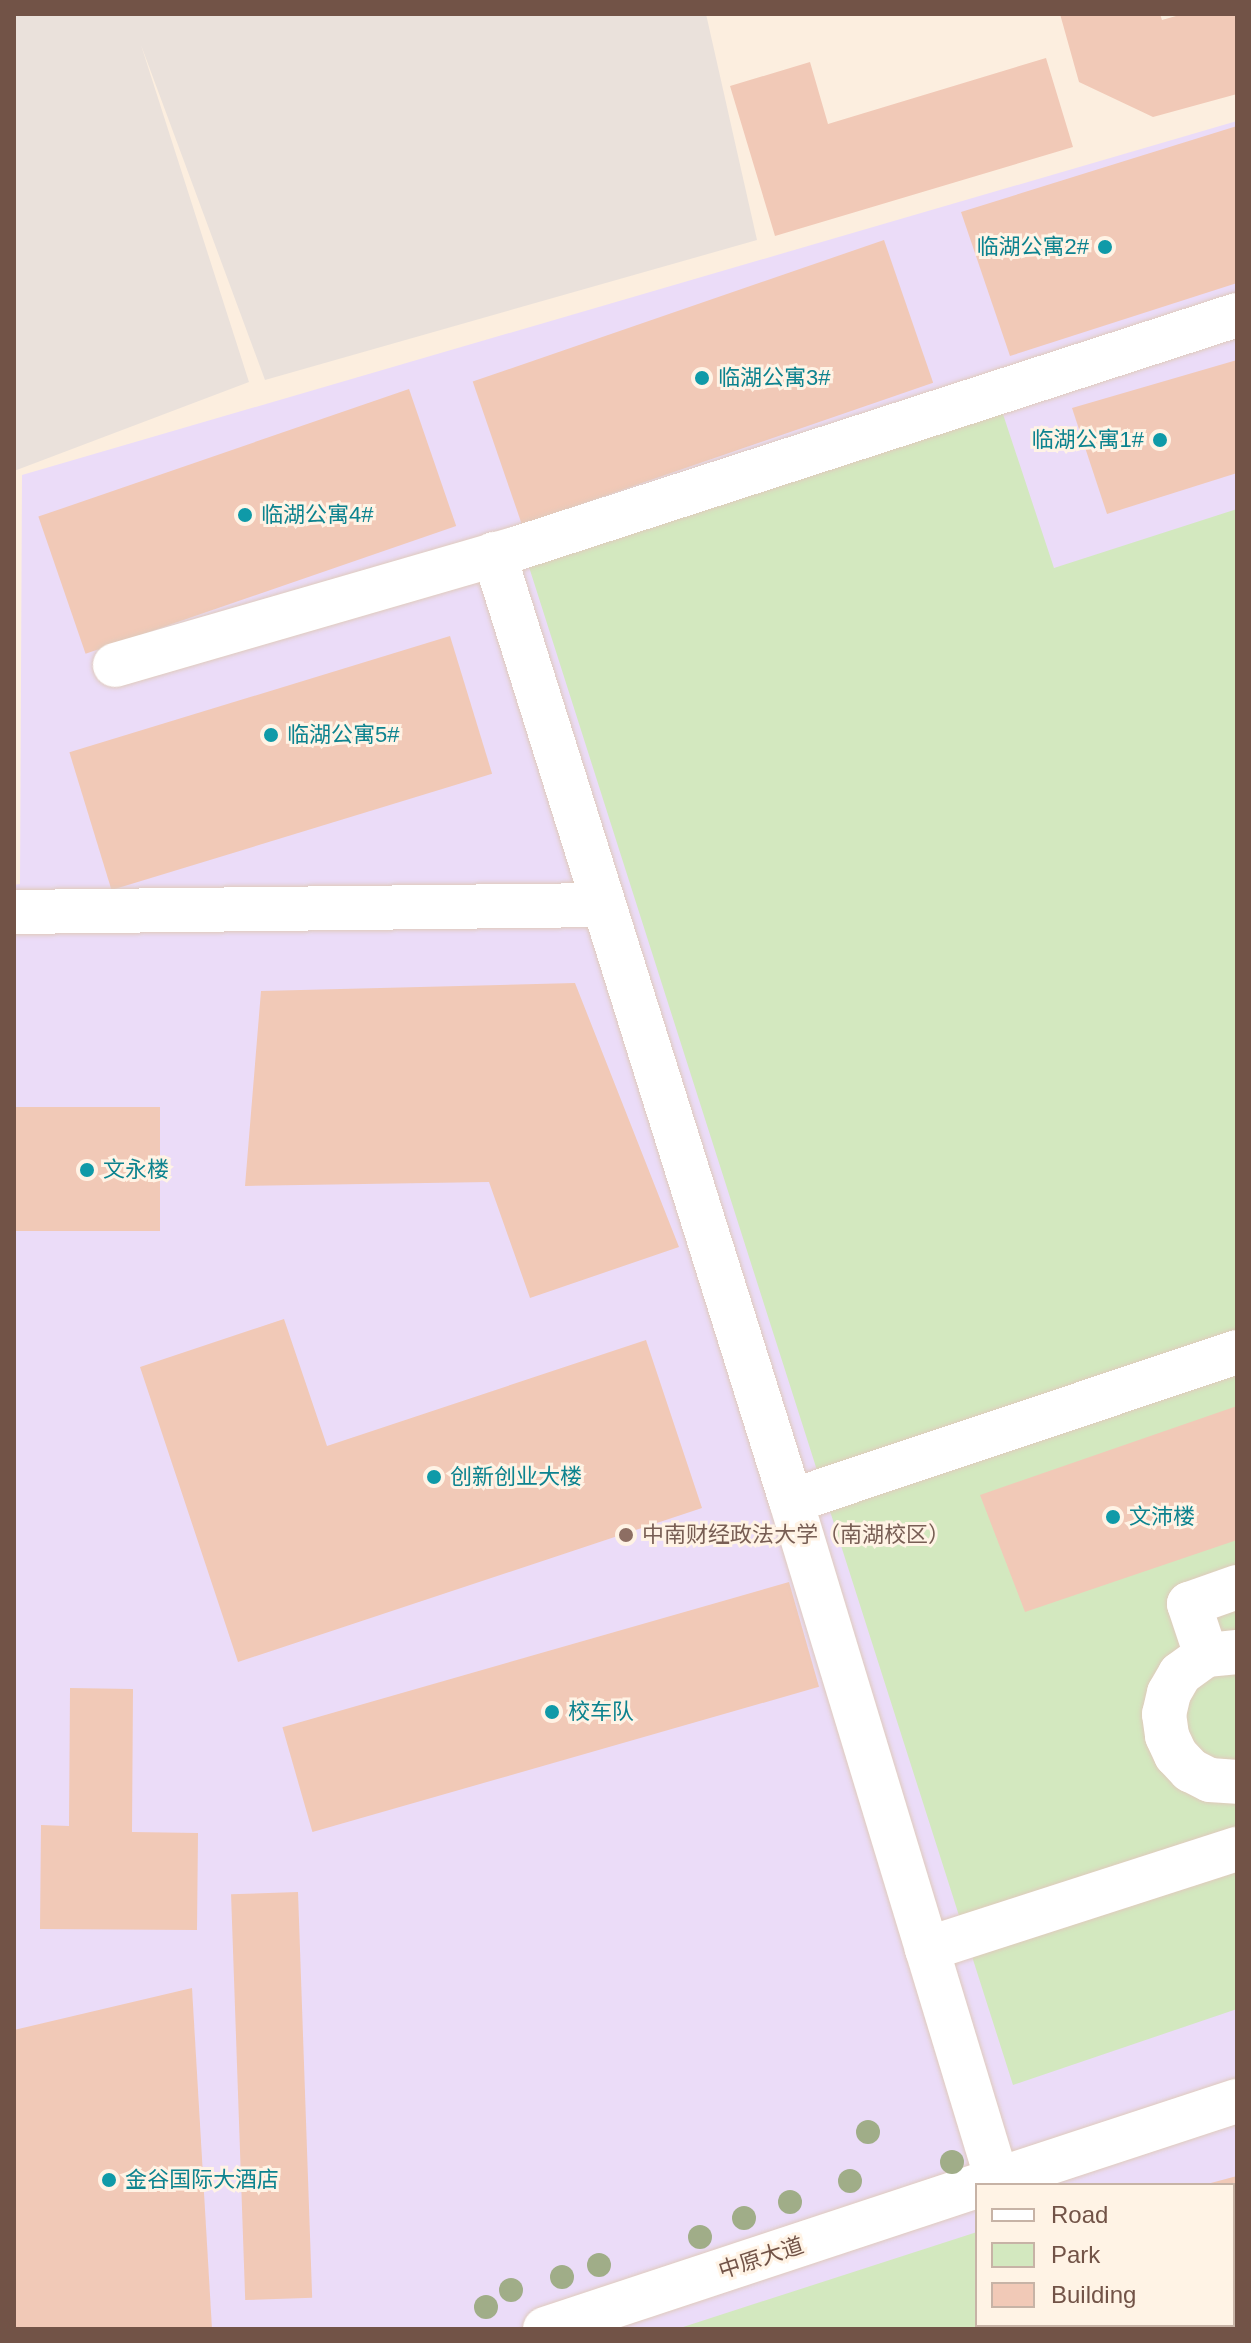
<!DOCTYPE html>
<meta charset="utf-8">
<style>
body{margin:0}
#map{position:relative;width:1251px;height:2343px;overflow:hidden;background:#fceedf;font-family:Helvetica,"Noto Sans SC",sans-serif}
div>[style]{position:absolute}
[style*='--x']{left:calc(var(--x)*1px);top:calc(var(--y)*1px);width:calc(var(--w)*1px);rotate:calc(var(--a)*1deg)}
.industrial>*{inset:0;background:#eae1db}
.education>*{inset:0;background:#ebdcf8}
.green>*{inset:0;background:#d3e8bf}
.building>*{inset:0;background:#f1c9b7;transform-origin:0 0}
.roads{filter:drop-shadow(0 0 2px #dfcabc) drop-shadow(0 0 2px #dfcabc)}
.minor>*{height:44px;margin:-22px;padding:0 22px;transform-origin:22px;border-radius:22px;background:#fff}
.secondary>*{height:44px;margin:-22px;padding:0 22px;transform-origin:22px;border-radius:22px;background:#fff}
.trees>*{width:24px;height:24px;margin:-12px;border-radius:50%;background:#a0ad88}
.dots>*{width:22px;height:22px;translate:-50% -50%;box-sizing:border-box;border:4px solid #fff3e5;border-radius:50%}
span{translate:-50% -50%;white-space:nowrap;text-align:center;line-height:1.15;-webkit-text-stroke:6px #fff3e5;paint-order:stroke}
.culture-label{font-size:22px;color:#0d838f}
.right{translate:-100% -50%;text-align:right}
.left{translate:0 -50%;text-align:left}
.education-label{font-size:22px;color:#785e54}
.street-label{font-size:22px;color:#725347}
.frame{position:absolute;inset:0;border:16px solid #725347;pointer-events:none}
.legend{position:absolute;left:975px;top:2183px;width:260px;height:144px;box-sizing:border-box;background:#fff3e5;border:2px solid #c7b3a6;margin:0;padding:10px 14px;list-style:none;font-size:24px;color:#725347}
.legend li{display:flex;align-items:center;gap:16px;height:40px}
.legend b{width:40px;border:2px solid #c7b3a6}
</style>
<div id="map">
<div class="industrial">
<div style="clip-path:polygon(23px 14px,706px 14px,757px 240px,265px 380px,141px 45px,249px 382px,14px 471px,14px 17px)"></div>
</div>
<div class="education">
<div style="clip-path:polygon(evenodd,1237px 121px,1237px 2329px,14px 2329px,14px 885px,20px 884px,22px 475px,1237px 121px,977px 2185px,1233px 2185px,1233px 2325px,977px 2325px,977px 2185px)"></div>
</div>
<div class="green">
<div style="clip-path:polygon(996px 393px,1054px 568px,1237px 509px,1237px 2009px,1013px 2085px,522px 545px)"></div>
<div style="clip-path:polygon(977px 2232px,977px 2325px,1044px 2325px,1045px 2329px,677px 2329px)"></div>
</div>
<div class="building">
<div style="clip-path:polygon(1060px 14px,1160px 14px,1162px 20px,1183px 14px,1237px 14px,1237px 94px,1153px 117px,1079px 82px)"></div>
<div style="clip-path:polygon(1046px 58px,1073px 147px,775px 236px,730px 86px,810px 62px,828px 124px)"></div>
<div style="clip-path:polygon(1237px 126px,1237px 283px,1010px 356px,961px 212px)"></div>
<div style="left:884px;top:240px;width:151px;height:435px;rotate:71deg"></div>
<div style="clip-path:polygon(1237px 360px,1237px 473px,1107px 514px,1072px 408px)"></div>
<div style="left:409px;top:389px;width:145px;height:392px;rotate:71deg"></div>
<div style="left:450px;top:636px;width:144px;height:398px;rotate:73deg"></div>
<div style="clip-path:polygon(575px 983px,679px 1247px,530px 1298px,489px 1182px,245px 1186px,261px 991px)"></div>
<div style="left:14px;top:1107px;width:146px;height:124px"></div>
<div style="clip-path:polygon(284px 1319px,327px 1446px,646px 1340px,702px 1508px,238px 1662px,140px 1367px)"></div>
<div style="clip-path:polygon(1237px 1406px,1237px 1540px,1025px 1612px,980px 1495px)"></div>
<div style="left:789px;top:1582px;width:109px;height:527px;rotate:74deg"></div>
<div style="clip-path:polygon(70px 1688px,133px 1689px,132px 1832px,198px 1833px,197px 1930px,40px 1929px,41px 1825px,69px 1826px)"></div>
<div style="left:298px;top:1892px;width:406px;height:67px;rotate:88deg"></div>
<div style="clip-path:polygon(192px 1988px,212px 2329px,14px 2329px,14px 2030px)"></div>
<div style="clip-path:polygon(1237px 2176px,1237px 2322px,1233px 2323px,1233px 2185px,1207px 2184px)"></div>
<div style="clip-path:polygon(1130px 2325px,1223px 2325px,1223px 2326px,1131px 2329px)"></div>
</div>
<div class="roads">
<div class="minor">
<div style="--x:494;--y:554;--w:992;--a:72.59"></div>
<div style="--x:115;--y:665;--w:416;--a:-16.2"></div>
<div style="--x:515;--y:549;--w:759;--a:-17.96"></div>
<div style="--x:14;--y:912;--w:589;--a:-0.68"></div>
<div style="--x:1237;--y:1352;--w:470;--a:161.5"></div>
<div style="--x:791;--y:1501;--w:468;--a:73.1"></div>
<div style="--x:927;--y:1949;--w:326;--a:-17.9"></div>
<div style="--x:1237;--y:1652;--w:31;--a:174"></div>
<div style="--x:1206;--y:1655;--w:32;--a:144"></div>
<div style="--x:1180;--y:1674;--w:22;--a:120"></div>
<div style="--x:1169;--y:1693;--w:22;--a:103"></div>
<div style="--x:1164;--y:1714;--w:22;--a:82"></div>
<div style="--x:1167;--y:1736;--w:21;--a:65"></div>
<div style="--x:1176;--y:1755;--w:21;--a:47"></div>
<div style="--x:1190;--y:1770;--w:22;--a:27"></div>
<div style="--x:1210;--y:1780;--w:27;--a:4"></div>
<div style="--x:1206;--y:1655;--w:54;--a:-108.4"></div>
<div style="--x:1189;--y:1604;--w:51;--a:-19.5"></div>
<div style="--x:927;--y:1949;--w:241;--a:73.1"></div>
<div style="--x:1075;--y:2325;--w:4;--a:76"></div>
</div>
<div class="secondary">
<div style="--x:981;--y:2185;--w:269;--a:-18.2"></div>
<div style="--x:545;--y:2329;--w:455;--a:-18.3"></div>
</div>
</div>
<div class="trees">
<div style="left:868px;top:2132px"></div>
<div style="left:952px;top:2162px"></div>
<div style="left:850px;top:2181px"></div>
<div style="left:790px;top:2202px"></div>
<div style="left:744px;top:2218px"></div>
<div style="left:700px;top:2237px"></div>
<div style="left:599px;top:2265px"></div>
<div style="left:562px;top:2277px"></div>
<div style="left:511px;top:2290px"></div>
<div style="left:486px;top:2307px"></div>
</div>
<div class="dots">
<div style="left:1105px;top:247px;background:#0f9aa8"></div>
<div style="left:702px;top:378px;background:#0f9aa8"></div>
<div style="left:1160px;top:440px;background:#0f9aa8"></div>
<div style="left:245px;top:515px;background:#0f9aa8"></div>
<div style="left:271px;top:735px;background:#0f9aa8"></div>
<div style="left:87px;top:1170px;background:#0f9aa8"></div>
<div style="left:434px;top:1477px;background:#0f9aa8"></div>
<div style="left:1113px;top:1517px;background:#0f9aa8"></div>
<div style="left:626px;top:1535px;background:#8d6e63"></div>
<div style="left:552px;top:1712px;background:#0f9aa8"></div>
<div style="left:109px;top:2180px;background:#0f9aa8"></div>
</div>
<div class="culture-label">
<span class="right" style="left:1089px;top:247px">临湖公寓2#</span>
<span class="left" style="left:718px;top:378px">临湖公寓3#</span>
<span class="right" style="left:1144px;top:440px">临湖公寓1#</span>
<span class="left" style="left:261px;top:515px">临湖公寓4#</span>
<span class="left" style="left:287px;top:735px">临湖公寓5#</span>
<span class="left" style="left:103px;top:1170px">文永楼</span>
<span class="left" style="left:450px;top:1477px">创新创业大楼</span>
<span class="left" style="left:1129px;top:1517px">文沛楼</span>
<span class="left" style="left:568px;top:1712px">校车队</span>
<span class="left" style="left:125px;top:2180px">金谷国际大酒店</span>
</div>
<div class="education-label">
<span class="left" style="left:642px;top:1535px">中南财经政法大学（南湖校区）</span>
</div>
<div class="street-label">
<span style="left:761px;top:2258px;rotate:-18deg">中原大道</span>
</div>
<div class="frame"></div>
<ul class="legend">
<li><b style="height:10px;background:#fff"></b>Road</li>
<li><b style="height:22px;background:#d3e8bf"></b>Park</li>
<li><b style="height:22px;background:#f1c9b7"></b>Building</li>
</ul>
</div>
